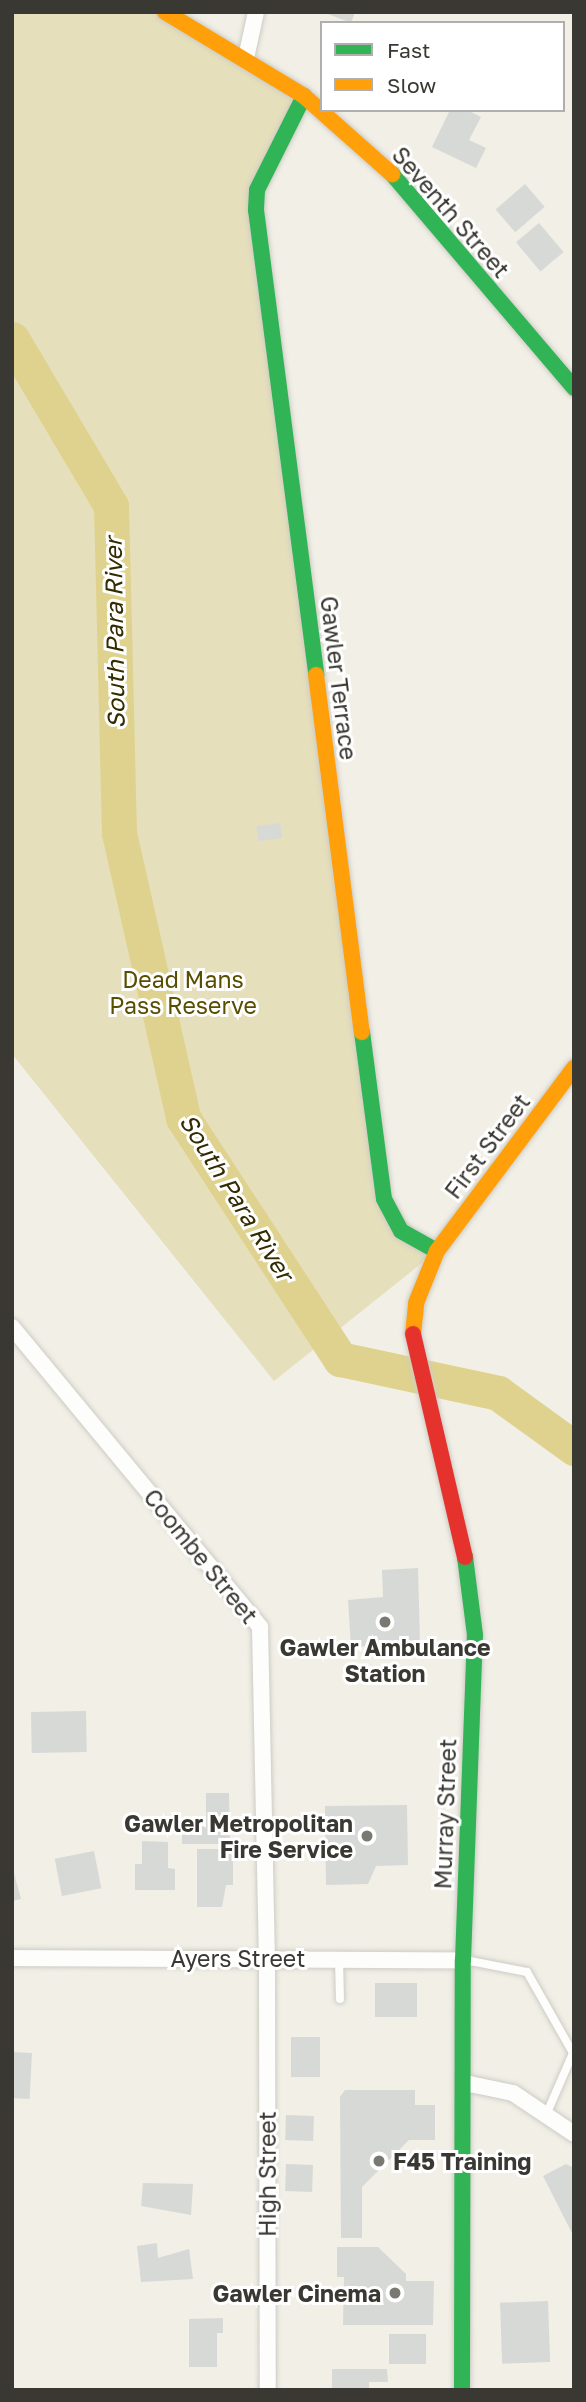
<!DOCTYPE html>
<style>
body{margin:0}
#map{position:relative;width:586px;height:2402px;overflow:hidden;background:#f1efe6;font-family:"Golos Text",sans-serif}
div>[style]{position:absolute}
[style*='--x']{left:calc(var(--x)*1px);top:calc(var(--y)*1px);width:calc(var(--w)*1px);rotate:calc(var(--a)*1deg)}
.green>*{inset:0;background:#e6dfbb}
.river>*{height:35px;margin:-17.5px;padding:0 17.5px;transform-origin:17.5px;border-radius:17.5px;background:#dfd28e}
.building>*{inset:0;background:#d7d9d7;transform-origin:0 0}
.roads{filter:drop-shadow(0 0 2px #cdccc5) drop-shadow(0 0 2px #cdccc5)}
.lane>*{height:8px;margin:-4px;padding:0 4px;transform-origin:4px;border-radius:4px;background:#fdfdfb}
.street>*{height:16px;margin:-8px;padding:0 8px;transform-origin:8px;border-radius:8px;background:#fdfdfb}
.fast>*{height:16px;margin:-8px;padding:0 8px;transform-origin:8px;border-radius:8px;background:#30b455}
.slow>*{height:16px;margin:-8px;padding:0 8px;transform-origin:8px;border-radius:8px;background:#ff9f0a}
.jam>*{height:16px;margin:-8px;padding:0 8px;transform-origin:8px;border-radius:8px;background:#e5322d}
.dots>*{width:19px;height:19px;translate:-50% -50%;box-sizing:border-box;border:4px solid #fff;border-radius:50%}
span{translate:-50% -50%;white-space:nowrap;text-align:center;line-height:1.15;-webkit-text-stroke:6px #fff;paint-order:stroke}
.street-label{font-size:23px;color:#393832}
.park-label{font-size:23px;color:#594d00}
.poi-label{font-size:23px;color:#393832;font-weight:700}
.right{translate:-100% -50%;text-align:right}
.left{translate:0 -50%;text-align:left}
.water-label{font-size:24px;color:#332b01;font-style:italic}
.frame{position:absolute;inset:0;border:14px solid #393832;pointer-events:none}
.legend{position:absolute;left:320px;top:21px;width:245px;height:91px;box-sizing:border-box;background:#fff;border:2px solid #b0afad;margin:0;padding:9px 12px;list-style:none;font-size:21px;color:#393832}
.legend li{display:flex;align-items:center;gap:14px;height:35px}
.legend b{width:35px;border:2px solid #b0afad}
</style>
<div id="map">
<div class="green">
<div style="clip-path:polygon(12px 12px,165px 12px,304px 96px,257px 190px,384px 1199px,437px 1251px,274px 1381px,12px 1054px)"></div>
</div>
<div class="river">
<div style="--x:12;--y:339;--w:194;--a:59.3"></div>
<div style="--x:111;--y:506;--w:327;--a:88.6"></div>
<div style="--x:119;--y:833;--w:292;--a:77.3"></div>
<div style="--x:183;--y:1118;--w:288;--a:56.9"></div>
<div style="--x:340;--y:1359;--w:162;--a:12.1"></div>
<div style="--x:498;--y:1393;--w:94;--a:35.9"></div>
</div>
<div class="building">
<div style="clip-path:polygon(323px 12px,355px 12px,351px 23px)"></div>
<div style="clip-path:polygon(450px 110px,467px 110px,481px 117px,469px 140px,486px 148px,476px 168px,432px 147px)"></div>
<div style="left:525px;top:184px;width:30px;height:39px;rotate:49deg"></div>
<div style="left:539px;top:223px;width:38px;height:30px;rotate:50deg"></div>
<div style="left:280px;top:823px;width:15px;height:24px;rotate:82deg"></div>
<div style="clip-path:polygon(418px 1568px,420px 1644px,351px 1647px,348px 1600px,383px 1597px,382px 1570px)"></div>
<div style="left:86px;top:1711px;width:41px;height:55px;rotate:89deg"></div>
<div style="clip-path:polygon(206px 1793px,229px 1793px,230px 1844px,182px 1844px,182px 1821px,206px 1821px)"></div>
<div style="clip-path:polygon(407px 1805px,408px 1865px,376px 1866px,368px 1884px,326px 1885px,325px 1806px)"></div>
<div style="clip-path:polygon(142px 1841px,168px 1842px,168px 1868px,175px 1869px,175px 1890px,135px 1890px,135px 1864px,142px 1864px)"></div>
<div style="clip-path:polygon(197px 1849px,233px 1849px,233px 1885px,226px 1885px,222px 1907px,197px 1907px)"></div>
<div style="left:94px;top:1851px;width:38px;height:40px;rotate:79deg"></div>
<div style="clip-path:polygon(12px 1866px,21px 1899px,12px 1901px)"></div>
<div style="left:375px;top:1983px;width:42px;height:34px"></div>
<div style="left:291px;top:2037px;width:29px;height:40px"></div>
<div style="left:12px;top:2052px;width:20px;height:46px;rotate:3deg"></div>
<div style="clip-path:polygon(345px 2090px,415px 2090px,415px 2105px,435px 2105px,435px 2140px,409px 2140px,362px 2187px,362px 2238px,341px 2238px,340px 2097px)"></div>
<div style="left:286px;top:2115px;width:28px;height:25px;rotate:2deg"></div>
<div style="left:286px;top:2164px;width:27px;height:27px;rotate:2deg"></div>
<div style="clip-path:polygon(566px 2164px,574px 2168px,574px 2237px,543px 2176px)"></div>
<div style="clip-path:polygon(143px 2183px,193px 2184px,191px 2215px,141px 2206px)"></div>
<div style="clip-path:polygon(157px 2243px,158px 2258px,189px 2249px,193px 2279px,141px 2282px,137px 2246px)"></div>
<div style="clip-path:polygon(337px 2247px,378px 2247px,406px 2274px,406px 2281px,434px 2281px,433px 2325px,343px 2325px,344px 2277px,337px 2277px)"></div>
<div style="left:548px;top:2301px;width:61px;height:48px;rotate:88deg"></div>
<div style="clip-path:polygon(223px 2318px,223px 2333px,217px 2333px,217px 2367px,189px 2367px,189px 2319px)"></div>
<div style="left:389px;top:2334px;width:37px;height:30px"></div>
<div style="clip-path:polygon(332px 2369px,387px 2369px,388px 2382px,369px 2382px,369px 2390px,332px 2390px)"></div>
</div>
<div class="roads">
<div class="lane">
<div style="--x:339;--y:1959;--w:40;--a:88.6"></div>
<div style="--x:465;--y:1960;--w:63;--a:11"></div>
<div style="--x:527;--y:1972;--w:93;--a:60.4"></div>
<div style="--x:573;--y:2053;--w:68;--a:113.5"></div>
</div>
<div class="street">
<div style="--x:246;--y:58;--w:47;--a:-77.7"></div>
<div style="--x:12;--y:1327;--w:389;--a:50.4"></div>
<div style="--x:260;--y:1627;--w:331;--a:88.8"></div>
<div style="--x:267;--y:1958;--w:432;--a:89.9"></div>
<div style="--x:12;--y:1958;--w:451;--a:0.3"></div>
<div style="--x:465;--y:2083;--w:49;--a:11.8"></div>
<div style="--x:513;--y:2093;--w:73;--a:33.9"></div>
</div>
<div class="fast">
<div style="--x:304;--y:96;--w:105;--a:116.6"></div>
<div style="--x:257;--y:190;--w:20;--a:93"></div>
<div style="--x:256;--y:210;--w:469;--a:82.6"></div>
<div style="--x:392;--y:174;--w:281;--a:49.6"></div>
<div style="--x:362;--y:1032;--w:168;--a:82.5"></div>
<div style="--x:384;--y:1199;--w:36;--a:62"></div>
<div style="--x:401;--y:1231;--w:41;--a:29.1"></div>
<div style="--x:462;--y:2390;--w:430;--a:-89.9"></div>
<div style="--x:463;--y:1960;--w:325;--a:-87.9"></div>
<div style="--x:475;--y:1635;--w:79;--a:-97.3"></div>
</div>
<div class="slow">
<div style="--x:165;--y:12;--w:162;--a:31.1"></div>
<div style="--x:304;--y:96;--w:118;--a:41.6"></div>
<div style="--x:316;--y:675;--w:360;--a:82.7"></div>
<div style="--x:413;--y:1334;--w:31;--a:-84"></div>
<div style="--x:416;--y:1303;--w:56;--a:-68"></div>
<div style="--x:437;--y:1251;--w:229;--a:-53.2"></div>
</div>
<div class="jam">
<div style="--x:413;--y:1334;--w:229;--a:76.9"></div>
</div>
</div>
<div class="dots">
<div style="left:385px;top:1622px;background:#797871"></div>
<div style="left:367px;top:1836px;background:#797871"></div>
<div style="left:379px;top:2161px;background:#797871"></div>
<div style="left:395px;top:2293px;background:#797871"></div>
</div>
<div class="street-label">
<span style="left:451px;top:212px;rotate:49deg">Seventh Street</span>
<span style="left:339px;top:678px;rotate:83deg">Gawler Terrace</span>
<span style="left:487px;top:1146px;rotate:-53deg">First Street</span>
<span style="left:201px;top:1556px;rotate:51deg">Coombe Street</span>
<span style="left:445px;top:1814px;rotate:-88deg">Murray Street</span>
<span style="left:238px;top:1958px">Ayers Street</span>
<span style="left:267px;top:2174px;rotate:-90deg">High Street</span>
</div>
<div class="park-label">
<span style="left:183px;top:992px">Dead Mans<br>Pass Reserve</span>
</div>
<div class="poi-label">
<span style="left:385px;top:1660px">Gawler Ambulance<br>Station</span>
<span class="right" style="left:353px;top:1836px">Gawler Metropolitan<br>Fire Service</span>
<span class="left" style="left:393px;top:2161px">F45 Training</span>
<span class="right" style="left:381px;top:2293px">Gawler Cinema</span>
</div>
<div class="water-label">
<span style="left:114px;top:633px;rotate:-91deg">South Para River</span>
<span style="left:237px;top:1197px;rotate:58deg">South Para River</span>
</div>
<div class="frame"></div>
<ul class="legend">
<li><b style="height:9px;background:#30b455"></b>Fast</li>
<li><b style="height:9px;background:#ff9f0a"></b>Slow</li>
</ul>
</div>
